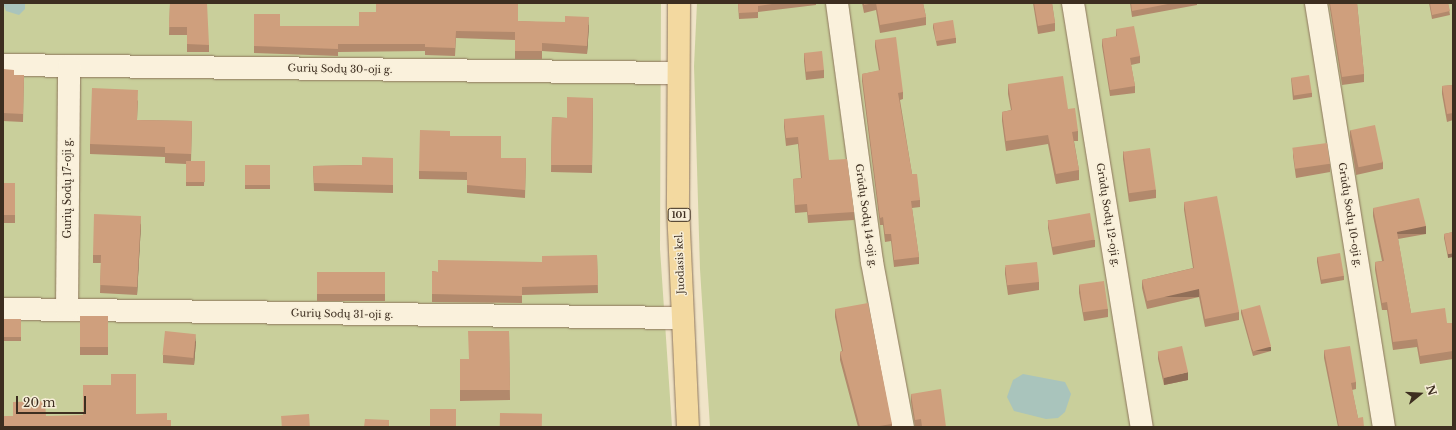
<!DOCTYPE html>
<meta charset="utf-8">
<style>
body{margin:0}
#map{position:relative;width:1456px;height:430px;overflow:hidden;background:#f0e4c8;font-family:"Libre Baskerville",serif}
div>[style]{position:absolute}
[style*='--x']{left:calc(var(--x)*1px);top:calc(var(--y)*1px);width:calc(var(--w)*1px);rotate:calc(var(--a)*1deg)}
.green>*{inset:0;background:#c9cf9b}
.water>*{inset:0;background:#a9c4bc}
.roads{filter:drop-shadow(0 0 1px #8d765c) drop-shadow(0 0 1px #8d765c)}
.minor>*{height:22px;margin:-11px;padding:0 11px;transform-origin:11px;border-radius:11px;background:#faf1dc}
.primary>*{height:22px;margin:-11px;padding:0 11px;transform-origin:11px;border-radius:11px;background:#f3d9a0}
.wall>*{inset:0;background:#b2896c;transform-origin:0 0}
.shaded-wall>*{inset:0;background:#916f58;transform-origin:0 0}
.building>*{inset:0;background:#cf9f7d;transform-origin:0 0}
span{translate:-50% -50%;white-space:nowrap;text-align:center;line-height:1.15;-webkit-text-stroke:3px #f7eed8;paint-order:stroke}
.shield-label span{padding:1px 3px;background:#f7eed8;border:1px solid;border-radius:3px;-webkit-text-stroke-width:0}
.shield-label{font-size:9px;color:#3d2e20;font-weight:700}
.street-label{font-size:10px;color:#3d2e20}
.frame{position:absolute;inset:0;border:4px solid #3d2e20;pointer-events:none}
.north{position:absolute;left:1400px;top:374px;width:40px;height:40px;-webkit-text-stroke:3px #f7eed8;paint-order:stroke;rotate:72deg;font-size:11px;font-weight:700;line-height:16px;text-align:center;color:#3d2e20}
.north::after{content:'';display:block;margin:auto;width:14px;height:18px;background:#3d2e20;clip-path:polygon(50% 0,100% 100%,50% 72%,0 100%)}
.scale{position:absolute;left:16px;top:396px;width:70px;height:18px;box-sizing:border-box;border:2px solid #3d2e20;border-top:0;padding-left:5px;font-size:12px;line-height:14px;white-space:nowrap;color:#3d2e20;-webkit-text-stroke:3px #f7eed8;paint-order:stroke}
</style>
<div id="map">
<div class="green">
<div style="clip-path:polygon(3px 3px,661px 3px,660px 249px,672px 427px,3px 427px)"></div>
<div style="clip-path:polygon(697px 3px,1453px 3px,1453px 427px,710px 427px,700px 269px,694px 66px)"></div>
</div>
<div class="water">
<div style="clip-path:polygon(3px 3px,25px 3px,25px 9px,19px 15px,6px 11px)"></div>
<div style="clip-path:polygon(1023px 374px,1065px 382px,1071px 394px,1065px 412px,1058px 418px,1046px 419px,1014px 411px,1007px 397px,1013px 380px)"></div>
</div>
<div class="roads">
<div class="minor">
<div style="--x:837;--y:3;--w:261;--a:82.3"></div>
<div style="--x:872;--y:262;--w:168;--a:79.4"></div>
<div style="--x:1073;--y:3;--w:430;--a:80.8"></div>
<div style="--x:1316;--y:3;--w:429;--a:80.9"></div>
<div style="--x:3;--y:65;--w:674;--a:0.68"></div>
<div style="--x:3;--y:309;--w:678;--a:0.76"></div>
<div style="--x:67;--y:310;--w:244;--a:-89.5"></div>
</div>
<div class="primary">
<div style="--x:679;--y:3;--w:205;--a:90.3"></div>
<div style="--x:678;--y:208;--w:219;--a:87.4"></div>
</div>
</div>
<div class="wall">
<div style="clip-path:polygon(170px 3px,209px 45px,209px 52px,187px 52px,187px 35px,169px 35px)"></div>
<div style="clip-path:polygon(738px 3px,816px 3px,816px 5px,758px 12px,758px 18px,739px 19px)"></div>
<div style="clip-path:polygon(862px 3px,923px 3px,926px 17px,926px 25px,880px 33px,876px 10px,864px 13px)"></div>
<div style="clip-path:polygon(1033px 3px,1052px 3px,1055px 23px,1055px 31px,1038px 34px)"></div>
<div style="clip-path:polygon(1130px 3px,1197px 3px,1197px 5px,1132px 17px)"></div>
<div style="clip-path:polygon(1329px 3px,1357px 3px,1364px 74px,1364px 82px,1342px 85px)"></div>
<div style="clip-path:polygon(1429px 3px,1448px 3px,1450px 15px,1432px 19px)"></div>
<div style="clip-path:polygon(254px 14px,280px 26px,359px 26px,518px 21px,589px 25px,587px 54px,542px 51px,542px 59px,515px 59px,515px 40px,456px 38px,455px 56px,425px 55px,425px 51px,338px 52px,338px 56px,254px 53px)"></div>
<div style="clip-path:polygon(933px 24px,956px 38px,956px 43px,937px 46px,933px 28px)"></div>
<div style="clip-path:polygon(1116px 29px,1140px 56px,1140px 63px,1131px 65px,1135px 86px,1135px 93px,1110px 96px,1102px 46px,1102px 39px,1116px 37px)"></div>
<div style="clip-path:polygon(875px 40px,903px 92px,903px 99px,900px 100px,912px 174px,920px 200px,920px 207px,912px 208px,919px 257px,919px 264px,894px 267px,891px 241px,885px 242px,883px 225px,880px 225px,862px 81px,862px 74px,879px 71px,875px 47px)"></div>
<div style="clip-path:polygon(804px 53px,824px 70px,824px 78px,806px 80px,804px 61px)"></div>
<div style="clip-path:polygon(3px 69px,14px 75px,24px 75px,23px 122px,3px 121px)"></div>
<div style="clip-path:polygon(1291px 78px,1312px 93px,1312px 97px,1293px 100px)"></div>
<div style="clip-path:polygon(1008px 84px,1068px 109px,1078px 131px,1078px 141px,1074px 141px,1079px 170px,1079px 180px,1056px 184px,1048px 144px,1006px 151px,1002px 121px,1002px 112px,1011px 110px,1008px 94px)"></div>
<div style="clip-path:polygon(1453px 85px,1453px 120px,1447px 122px,1442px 94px,1442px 86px)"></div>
<div style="clip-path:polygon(593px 98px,592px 173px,551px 172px,552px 117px,567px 118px)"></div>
<div style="clip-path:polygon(138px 100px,137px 120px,192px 121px,191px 161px,205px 161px,204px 186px,186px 186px,186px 164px,165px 163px,165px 157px,90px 154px,90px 144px)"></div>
<div style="clip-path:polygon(784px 119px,829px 160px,854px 212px,854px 220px,808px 223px,807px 212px,795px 213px,793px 179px,801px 178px,798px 144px,786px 146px,784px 127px)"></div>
<div style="clip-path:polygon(1350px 130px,1383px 162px,1383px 169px,1356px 175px,1350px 137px)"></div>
<div style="clip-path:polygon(450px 136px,501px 158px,526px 158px,525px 198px,467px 193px,467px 180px,419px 179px,419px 171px)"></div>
<div style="clip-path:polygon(1293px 149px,1330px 164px,1330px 172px,1296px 178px,1293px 156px)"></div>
<div style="clip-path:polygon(1123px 151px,1156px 190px,1156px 198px,1129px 202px,1123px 159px)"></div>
<div style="clip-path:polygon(393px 158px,393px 193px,314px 191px,313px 166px,362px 165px)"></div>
<div style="left:245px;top:165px;width:25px;height:24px"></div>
<div style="left:3px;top:183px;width:12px;height:40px"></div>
<div style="clip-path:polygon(1184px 202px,1239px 312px,1239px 320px,1205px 327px,1199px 297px,1147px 309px,1142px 288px,1142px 280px,1193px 268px,1184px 210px)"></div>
<div style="clip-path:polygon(1373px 208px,1426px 234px,1398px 239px,1411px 313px,1447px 323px,1453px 323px,1453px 359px,1420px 364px,1417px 347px,1393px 350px,1387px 310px,1382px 310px,1375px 270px,1375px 262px,1382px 261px,1373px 216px)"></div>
<div style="clip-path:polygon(1048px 220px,1095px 240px,1095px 247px,1053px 255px,1048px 228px)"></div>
<div style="clip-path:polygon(141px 224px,137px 295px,100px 293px,101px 263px,93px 263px,93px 255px)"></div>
<div style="clip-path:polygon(1453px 232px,1448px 258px,1444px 238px,1444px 234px)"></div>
<div style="clip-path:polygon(597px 255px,598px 293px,522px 295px,522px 303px,432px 302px,432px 271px,438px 272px,542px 262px)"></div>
<div style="clip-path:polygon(1317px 257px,1344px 276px,1344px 280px,1321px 284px,1317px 262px)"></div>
<div style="clip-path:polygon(1005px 267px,1039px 282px,1039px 290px,1008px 295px,1005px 274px)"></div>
<div style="left:385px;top:272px;width:29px;height:68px;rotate:90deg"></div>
<div style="clip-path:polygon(1079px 285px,1108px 309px,1108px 317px,1084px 321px,1079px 293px)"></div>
<div style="clip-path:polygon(835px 309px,892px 424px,892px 427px,858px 427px,840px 360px,840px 352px,842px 351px,835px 317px)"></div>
<div style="clip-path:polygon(1241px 309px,1271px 351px,1253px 356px,1241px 313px)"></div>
<div style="left:80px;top:316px;width:28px;height:39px"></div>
<div style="left:3px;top:319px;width:18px;height:22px"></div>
<div style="clip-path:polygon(509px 331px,510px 400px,460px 401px,460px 359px,469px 359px)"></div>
<div style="clip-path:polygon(196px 341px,194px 365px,163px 363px,163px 355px)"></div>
<div style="clip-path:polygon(1324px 350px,1356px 382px,1356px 389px,1352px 390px,1358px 418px,1364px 427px,1338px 427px,1324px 358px)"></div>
<div style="clip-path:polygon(1158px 352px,1188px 380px,1164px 385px,1158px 359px)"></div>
<div style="clip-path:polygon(911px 394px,946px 427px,921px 427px,921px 426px,915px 427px,911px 402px)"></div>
</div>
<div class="shaded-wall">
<div style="clip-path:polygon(589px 17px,589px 25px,587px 54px,587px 46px)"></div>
<div style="clip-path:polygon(141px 216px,141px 224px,137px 295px,137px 287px)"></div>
<div style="left:1426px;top:226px;width:8px;height:30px;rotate:90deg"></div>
<div style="clip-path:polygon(1453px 253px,1453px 257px,1448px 258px,1448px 254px)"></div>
<div style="left:1199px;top:289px;width:8px;height:53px;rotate:90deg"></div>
<div style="clip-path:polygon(196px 334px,196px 341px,194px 365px,194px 358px)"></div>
<div style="left:1271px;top:347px;width:4px;height:19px;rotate:90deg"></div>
<div style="clip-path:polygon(1188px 372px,1188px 380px,1164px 385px,1164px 378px)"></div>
</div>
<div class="building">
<div style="clip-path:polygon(170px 3px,207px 3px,209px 45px,187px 44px,187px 27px,169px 27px)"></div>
<div style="clip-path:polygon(376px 3px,518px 3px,518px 21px,565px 22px,565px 16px,589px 17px,587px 46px,542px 43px,542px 51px,515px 51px,515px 32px,456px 31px,455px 48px,425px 47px,425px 44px,338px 44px,338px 49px,254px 46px,254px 14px,280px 14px,280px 26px,359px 26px,359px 12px,376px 12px)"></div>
<div style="clip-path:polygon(738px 3px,779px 3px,758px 6px,758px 12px,739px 13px)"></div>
<div style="clip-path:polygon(864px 3px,874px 3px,864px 5px)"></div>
<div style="clip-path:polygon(876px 3px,923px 3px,926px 17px,880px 25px)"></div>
<div style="clip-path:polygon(1034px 3px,1052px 3px,1055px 23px,1038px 26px)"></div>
<div style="clip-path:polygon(1131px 3px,1173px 3px,1132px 11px)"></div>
<div style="clip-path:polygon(1330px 3px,1357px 3px,1364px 74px,1342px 77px)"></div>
<div style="clip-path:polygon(1430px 3px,1448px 3px,1450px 11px,1432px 15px)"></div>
<div style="left:953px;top:20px;width:18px;height:20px;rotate:81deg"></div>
<div style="clip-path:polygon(1134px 26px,1140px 56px,1130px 58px,1135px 86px,1110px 90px,1102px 39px,1117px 36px,1116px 29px)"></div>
<div style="clip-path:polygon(896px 37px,903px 92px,898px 93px,912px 174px,917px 174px,920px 200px,911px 201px,919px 257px,894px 260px,891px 234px,885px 234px,883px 217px,880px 218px,862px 74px,880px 70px,875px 40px)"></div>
<div style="left:822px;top:51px;width:19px;height:18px;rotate:84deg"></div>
<div style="clip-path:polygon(3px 69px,14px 70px,14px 75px,24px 75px,23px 114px,3px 113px)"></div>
<div style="left:1309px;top:75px;width:18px;height:18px;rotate:81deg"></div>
<div style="clip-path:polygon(1063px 76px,1068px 109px,1075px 108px,1078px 131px,1072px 132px,1079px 170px,1056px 174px,1048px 135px,1006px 141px,1002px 112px,1012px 110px,1008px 84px)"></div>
<div style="clip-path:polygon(1453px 85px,1453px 113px,1447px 114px,1442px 86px)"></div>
<div style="clip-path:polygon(92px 88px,138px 90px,137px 120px,192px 121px,191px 154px,165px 153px,165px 147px,90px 144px)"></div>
<div style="clip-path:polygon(567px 97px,593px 98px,592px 165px,551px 165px,552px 117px,567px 118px)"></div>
<div style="clip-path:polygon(824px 115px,829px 160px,847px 159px,854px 212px,808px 215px,807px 204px,795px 205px,793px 179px,802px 178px,798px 137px,786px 138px,784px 119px)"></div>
<div style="left:1375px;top:125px;width:38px;height:25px;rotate:78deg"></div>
<div style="clip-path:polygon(420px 130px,450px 131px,450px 136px,501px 136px,501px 158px,526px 158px,525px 190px,467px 185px,467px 172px,419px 171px)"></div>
<div style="left:1327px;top:143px;width:21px;height:35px;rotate:82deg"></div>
<div style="left:1150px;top:148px;width:42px;height:27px;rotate:82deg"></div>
<div style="clip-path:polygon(362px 157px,393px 158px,393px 185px,314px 183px,313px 166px,362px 165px)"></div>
<div style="left:186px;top:161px;width:19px;height:21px"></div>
<div style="left:245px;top:165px;width:25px;height:20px"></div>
<div style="left:3px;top:183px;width:12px;height:32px"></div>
<div style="clip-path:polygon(1217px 196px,1239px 312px,1205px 319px,1199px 289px,1147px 301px,1142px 280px,1194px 268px,1184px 202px)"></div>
<div style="clip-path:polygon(1419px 198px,1426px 226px,1397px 232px,1411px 313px,1445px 308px,1447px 323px,1453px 323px,1453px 351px,1420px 356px,1417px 339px,1393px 342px,1387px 302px,1382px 303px,1375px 262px,1384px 261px,1373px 208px)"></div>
<div style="left:1090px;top:213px;width:27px;height:43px;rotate:80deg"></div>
<div style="clip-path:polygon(94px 214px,141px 216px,137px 287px,100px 285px,101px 255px,93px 255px)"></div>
<div style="clip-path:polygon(1453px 232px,1453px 253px,1448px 254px,1444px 234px)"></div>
<div style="left:1340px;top:253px;width:23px;height:23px;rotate:80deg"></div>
<div style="clip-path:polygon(597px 255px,598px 285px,522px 287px,522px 296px,432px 294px,432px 271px,438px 272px,438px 260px,542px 262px,542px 256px)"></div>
<div style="left:1037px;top:262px;width:20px;height:32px;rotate:84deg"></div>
<div style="left:385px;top:272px;width:22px;height:68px;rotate:90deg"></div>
<div style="left:1104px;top:281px;width:28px;height:25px;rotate:82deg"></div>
<div style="clip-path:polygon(868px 303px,892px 424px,873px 427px,860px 427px,840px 352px,843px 351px,835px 309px)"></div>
<div style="left:1260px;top:305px;width:43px;height:19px;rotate:75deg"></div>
<div style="left:80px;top:316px;width:28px;height:31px"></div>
<div style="left:3px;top:319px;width:18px;height:18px"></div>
<div style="left:165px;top:331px;width:31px;height:24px;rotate:6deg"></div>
<div style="clip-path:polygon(468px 331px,509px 331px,510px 390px,460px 390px,460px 359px,469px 359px)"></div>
<div style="left:1182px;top:346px;width:27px;height:25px;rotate:77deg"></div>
<div style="clip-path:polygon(1350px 346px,1356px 382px,1351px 383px,1358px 418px,1363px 417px,1364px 427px,1339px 427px,1324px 350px)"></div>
<div style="clip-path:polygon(111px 374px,136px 374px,136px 414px,167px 413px,167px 420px,171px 420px,171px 427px,3px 427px,3px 416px,13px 416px,13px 402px,45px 401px,46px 416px,83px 415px,83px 385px,111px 385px)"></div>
<div style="clip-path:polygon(941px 389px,946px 427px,922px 427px,921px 419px,915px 420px,911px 394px)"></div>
<div style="left:430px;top:409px;width:26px;height:18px"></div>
<div style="left:500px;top:413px;width:42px;height:14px;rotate:1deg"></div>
<div style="left:309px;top:414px;width:13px;height:28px;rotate:86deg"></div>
<div style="clip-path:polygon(365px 419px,389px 420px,389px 427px,364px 427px)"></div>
</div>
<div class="shield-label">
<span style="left:679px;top:215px">101</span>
</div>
<div class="street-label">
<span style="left:340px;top:69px;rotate:1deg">Gurių Sodų 30-oji g.</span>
<span style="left:68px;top:188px;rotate:-90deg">Gurių Sodų 17-oji g.</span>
<span style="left:1108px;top:215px;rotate:81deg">Grūdų Sodų 12-oji g.</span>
<span style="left:1350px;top:215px;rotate:81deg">Grūdų Sodų 10-oji g.</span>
<span style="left:866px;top:216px;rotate:82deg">Grūdų Sodų 14-oji g.</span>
<span style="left:680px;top:263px;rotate:-92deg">Juodasis kel.</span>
<span style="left:342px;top:314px;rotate:1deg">Gurių Sodų 31-oji g.</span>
</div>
<div class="frame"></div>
<div class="north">N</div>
<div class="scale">20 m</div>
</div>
